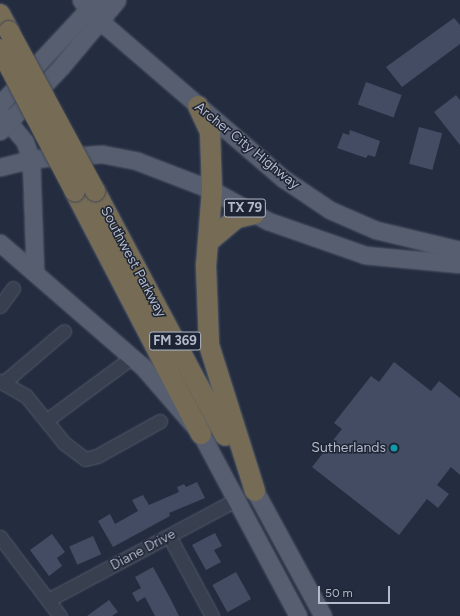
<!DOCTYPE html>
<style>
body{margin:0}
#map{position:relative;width:460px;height:616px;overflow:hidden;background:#242d40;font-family:Figtree,sans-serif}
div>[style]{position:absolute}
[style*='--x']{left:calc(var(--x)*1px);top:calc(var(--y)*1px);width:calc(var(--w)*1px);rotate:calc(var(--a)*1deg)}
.building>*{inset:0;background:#434c62;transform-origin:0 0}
.roads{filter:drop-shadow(0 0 1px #535a6a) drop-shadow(0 0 1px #535a6a)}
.minor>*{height:13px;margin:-6.5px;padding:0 6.5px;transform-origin:6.5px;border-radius:6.5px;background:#383f4f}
.major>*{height:17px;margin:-8.5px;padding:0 8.5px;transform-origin:8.5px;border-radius:8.5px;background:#565e6f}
.highway>*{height:20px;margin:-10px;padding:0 10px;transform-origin:10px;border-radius:10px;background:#766c55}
.bridges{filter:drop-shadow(0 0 1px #404757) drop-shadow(0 0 1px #404757)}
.highway-bridge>*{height:20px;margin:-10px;padding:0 10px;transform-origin:10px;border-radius:10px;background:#766c55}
.dots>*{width:11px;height:11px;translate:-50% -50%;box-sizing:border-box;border:2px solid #1d2434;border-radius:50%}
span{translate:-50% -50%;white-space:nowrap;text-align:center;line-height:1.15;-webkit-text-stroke:3px #1d2434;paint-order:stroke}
.shield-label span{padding:1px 3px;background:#1d2434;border:1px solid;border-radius:3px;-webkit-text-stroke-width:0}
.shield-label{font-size:13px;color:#b4baca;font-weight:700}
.street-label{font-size:14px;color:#b4baca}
.poi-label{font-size:14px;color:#b4baca}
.right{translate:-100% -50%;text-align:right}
.scale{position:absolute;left:318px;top:586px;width:72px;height:18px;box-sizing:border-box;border:2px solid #b4baca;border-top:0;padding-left:5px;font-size:12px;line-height:14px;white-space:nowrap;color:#b4baca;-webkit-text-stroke:3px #1d2434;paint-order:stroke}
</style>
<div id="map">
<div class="building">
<div style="clip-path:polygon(454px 18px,460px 25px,460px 44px,402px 87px,386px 67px)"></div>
<div style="left:366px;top:82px;width:38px;height:24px;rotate:20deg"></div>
<div style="clip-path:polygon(456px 95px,460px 100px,460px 145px,434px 112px)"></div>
<div style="left:419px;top:127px;width:24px;height:38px;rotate:15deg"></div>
<div style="clip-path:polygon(350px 130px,380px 141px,375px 157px,368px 155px,366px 158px,337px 148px,343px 133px,349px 135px)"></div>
<div style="clip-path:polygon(394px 362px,431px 391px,439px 381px,460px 398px,460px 475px,451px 467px,437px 485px,449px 494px,438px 508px,427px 499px,399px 535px,312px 467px,342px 429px,334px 423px,371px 376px,379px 382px)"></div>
<div style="clip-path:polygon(197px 482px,205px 498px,169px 513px,170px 516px,113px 547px,98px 521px,110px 514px,115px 524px,138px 511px,132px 500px,143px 495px,149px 505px,179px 492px,177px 487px,184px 484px,186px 487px)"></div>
<div style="clip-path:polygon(215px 533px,222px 546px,214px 550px,221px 562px,206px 570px,192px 545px)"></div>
<div style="clip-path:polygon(52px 534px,65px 552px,57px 558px,62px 566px,49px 576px,30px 550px)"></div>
<div style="left:93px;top:536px;width:20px;height:26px;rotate:66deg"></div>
<div style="clip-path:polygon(153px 567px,170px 598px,179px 616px,155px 616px,145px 597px,137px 602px,132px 593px,141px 588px,135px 577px)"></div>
<div style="left:236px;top:572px;width:31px;height:27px;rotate:61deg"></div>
<div style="clip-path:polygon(109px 600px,118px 612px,112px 616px,87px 616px)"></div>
</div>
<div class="roads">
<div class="minor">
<div style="--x:0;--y:306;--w:22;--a:-54"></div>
<div style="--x:0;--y:381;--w:30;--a:30"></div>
<div style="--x:26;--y:396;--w:60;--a:51"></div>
<div style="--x:64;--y:443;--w:26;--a:37"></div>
<div style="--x:85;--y:459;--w:12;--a:-14"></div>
<div style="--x:97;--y:456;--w:72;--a:-29.1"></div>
<div style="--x:3;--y:383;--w:80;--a:-40.4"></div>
<div style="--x:47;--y:420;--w:106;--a:-36.5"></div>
<div style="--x:169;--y:536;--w:91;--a:61.7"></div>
<div style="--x:0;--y:537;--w:99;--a:52.8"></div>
<div style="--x:48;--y:600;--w:214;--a:-28.1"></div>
</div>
<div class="major">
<div style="--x:81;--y:0;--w:28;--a:48"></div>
<div style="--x:100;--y:21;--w:243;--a:40.7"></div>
<div style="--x:284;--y:179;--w:55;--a:34"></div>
<div style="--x:330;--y:210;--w:50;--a:23.5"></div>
<div style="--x:376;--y:230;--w:86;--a:13.4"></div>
<div style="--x:0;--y:104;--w:142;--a:-47"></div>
<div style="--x:0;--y:112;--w:39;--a:50"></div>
<div style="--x:25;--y:142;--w:18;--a:71"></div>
<div style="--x:31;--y:159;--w:113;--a:88"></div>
<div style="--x:0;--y:131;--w:88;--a:-46.4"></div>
<div style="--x:61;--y:67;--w:87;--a:-50.1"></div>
<div style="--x:0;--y:167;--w:32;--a:-14"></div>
<div style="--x:31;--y:159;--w:71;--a:-4"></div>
<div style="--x:102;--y:154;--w:36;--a:11"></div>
<div style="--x:137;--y:161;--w:80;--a:21.1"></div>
<div style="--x:212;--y:190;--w:64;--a:29"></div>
<div style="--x:268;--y:221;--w:103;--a:19.3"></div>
<div style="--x:365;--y:255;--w:95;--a:5.4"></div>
<div style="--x:0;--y:243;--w:189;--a:40.9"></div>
<div style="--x:143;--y:367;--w:89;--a:49.1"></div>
<div style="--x:201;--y:434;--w:206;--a:61.9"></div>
<div style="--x:255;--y:491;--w:142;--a:61.5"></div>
</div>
<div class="highway">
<div style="--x:0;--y:14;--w:19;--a:62"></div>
<div style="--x:198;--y:106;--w:29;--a:65"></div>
<div style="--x:210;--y:132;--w:58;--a:88"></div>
<div style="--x:212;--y:190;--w:76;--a:94.5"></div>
<div style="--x:206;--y:266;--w:79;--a:87.8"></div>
<div style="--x:209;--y:345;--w:153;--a:72.5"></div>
<div style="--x:95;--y:191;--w:277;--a:62"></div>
<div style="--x:75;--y:192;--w:273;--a:62.5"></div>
<div style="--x:208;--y:242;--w:38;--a:-40"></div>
<div style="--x:237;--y:218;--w:18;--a:-13"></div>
</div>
</div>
<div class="bridges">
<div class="highway-bridge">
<div style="--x:9;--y:31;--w:182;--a:61.7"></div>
<div style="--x:0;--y:49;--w:161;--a:62.3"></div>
</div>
</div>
<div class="dots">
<div style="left:394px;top:448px;background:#0f9aa8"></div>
</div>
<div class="shield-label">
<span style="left:245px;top:208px">TX 79</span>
<span style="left:175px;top:341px">FM 369</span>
</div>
<div class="street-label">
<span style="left:247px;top:146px;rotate:39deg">Archer City Highway</span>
<span style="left:133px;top:262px;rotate:62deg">Southwest Parkway</span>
<span style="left:143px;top:550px;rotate:-28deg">Diane Drive</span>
</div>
<div class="poi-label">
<span class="right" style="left:386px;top:448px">Sutherlands</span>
</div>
<div class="scale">50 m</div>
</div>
